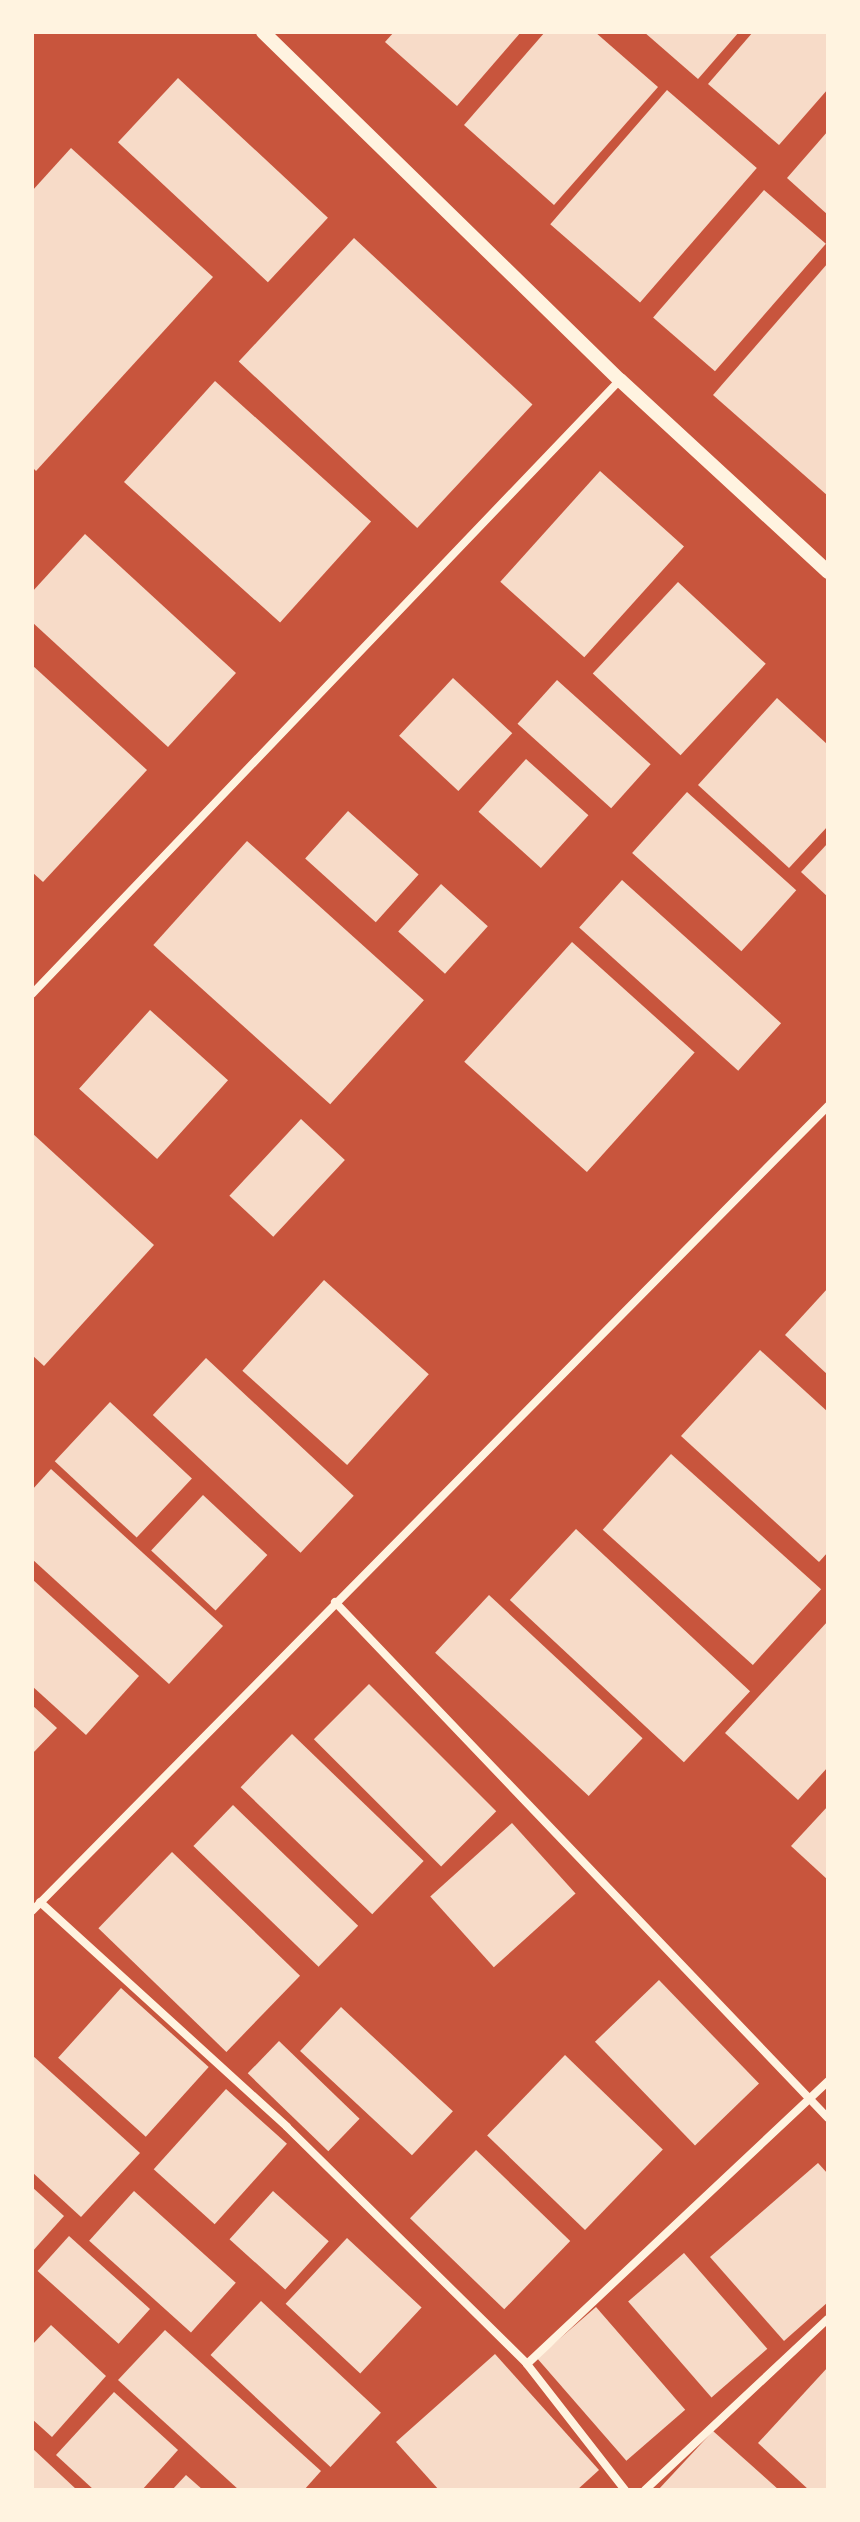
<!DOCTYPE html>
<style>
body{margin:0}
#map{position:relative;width:860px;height:2522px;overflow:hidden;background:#c8553d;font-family:"Fira Sans Condensed",sans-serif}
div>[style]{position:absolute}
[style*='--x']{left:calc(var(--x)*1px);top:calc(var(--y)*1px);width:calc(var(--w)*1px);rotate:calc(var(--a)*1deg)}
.building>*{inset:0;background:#f7dbc8;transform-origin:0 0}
.minor>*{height:8px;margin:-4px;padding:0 4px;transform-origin:4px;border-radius:4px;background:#fff3e0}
.tertiary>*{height:14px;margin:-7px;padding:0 7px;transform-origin:7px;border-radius:7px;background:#fff3e0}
span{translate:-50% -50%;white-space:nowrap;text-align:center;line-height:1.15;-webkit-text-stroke:7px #fff3e0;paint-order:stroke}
.frame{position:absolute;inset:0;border:34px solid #fff3e0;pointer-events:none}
</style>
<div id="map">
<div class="building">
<div style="clip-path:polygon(394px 32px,521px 32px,457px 106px,385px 42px)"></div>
<div style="clip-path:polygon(545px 32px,595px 32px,658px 87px,554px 205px,464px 125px)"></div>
<div style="clip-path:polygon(644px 32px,739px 32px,698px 79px)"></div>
<div style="clip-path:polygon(753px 32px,828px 32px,828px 89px,779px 145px,708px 84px)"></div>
<div style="left:178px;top:78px;width:205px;height:88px;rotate:43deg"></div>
<div style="left:667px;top:90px;width:119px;height:178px;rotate:41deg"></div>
<div style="clip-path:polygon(828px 131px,828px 215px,787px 178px)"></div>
<div style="clip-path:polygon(71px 148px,213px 277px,36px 471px,32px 467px,32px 191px)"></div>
<div style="left:764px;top:190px;width:82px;height:169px;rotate:41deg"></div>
<div style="left:354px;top:238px;width:244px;height:169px;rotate:43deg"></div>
<div style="clip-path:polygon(828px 263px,828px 496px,713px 395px)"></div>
<div style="left:215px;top:381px;width:210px;height:136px;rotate:42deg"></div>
<div style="left:600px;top:471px;width:113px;height:149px;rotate:42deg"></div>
<div style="clip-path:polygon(85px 534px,236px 673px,168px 747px,32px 622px,32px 592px)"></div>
<div style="left:678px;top:582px;width:120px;height:125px;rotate:43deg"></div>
<div style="clip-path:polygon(32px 665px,147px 770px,43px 882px,32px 872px)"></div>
<div style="left:453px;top:678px;width:81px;height:79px;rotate:43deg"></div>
<div style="left:557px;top:680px;width:126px;height:59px;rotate:42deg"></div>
<div style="clip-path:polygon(777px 698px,828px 745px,828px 826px,789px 868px,698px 785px)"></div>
<div style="left:526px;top:759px;width:84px;height:71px;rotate:42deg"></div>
<div style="left:687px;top:792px;width:147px;height:82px;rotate:42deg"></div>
<div style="left:348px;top:811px;width:95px;height:64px;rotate:42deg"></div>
<div style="left:247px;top:841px;width:238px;height:140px;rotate:42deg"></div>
<div style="clip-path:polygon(828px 843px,828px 897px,801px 872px)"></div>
<div style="left:622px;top:880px;width:214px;height:64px;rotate:42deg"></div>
<div style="left:441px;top:884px;width:63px;height:64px;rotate:42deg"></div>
<div style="left:572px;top:942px;width:165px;height:161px;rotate:42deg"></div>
<div style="left:150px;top:1010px;width:105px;height:106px;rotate:42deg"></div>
<div style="left:301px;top:1119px;width:60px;height:105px;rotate:43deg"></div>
<div style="clip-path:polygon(32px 1133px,154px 1245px,44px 1366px,32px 1355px)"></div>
<div style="left:324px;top:1280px;width:141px;height:122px;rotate:42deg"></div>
<div style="clip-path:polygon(828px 1288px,828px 1375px,785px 1335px)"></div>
<div style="clip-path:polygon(760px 1350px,828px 1412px,828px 1552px,819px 1562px,681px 1436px)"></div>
<div style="left:206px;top:1358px;width:202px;height:78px;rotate:43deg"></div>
<div style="left:110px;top:1402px;width:112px;height:81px;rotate:43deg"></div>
<div style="left:671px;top:1454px;width:202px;height:102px;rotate:42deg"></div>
<div style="clip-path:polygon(51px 1469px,223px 1626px,169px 1684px,32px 1559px,32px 1490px)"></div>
<div style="left:203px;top:1495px;width:88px;height:76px;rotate:43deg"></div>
<div style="left:576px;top:1529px;width:238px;height:97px;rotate:43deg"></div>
<div style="clip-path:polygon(32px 1579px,139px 1676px,86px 1735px,32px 1686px)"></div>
<div style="left:489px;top:1595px;width:210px;height:79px;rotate:43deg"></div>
<div style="clip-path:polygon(828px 1621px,828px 1767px,798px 1800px,725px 1733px)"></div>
<div style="left:369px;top:1684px;width:180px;height:78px;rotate:45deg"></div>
<div style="clip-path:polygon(32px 1705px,57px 1728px,32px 1754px)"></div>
<div style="left:292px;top:1734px;width:183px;height:74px;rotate:44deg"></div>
<div style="left:233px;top:1805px;width:174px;height:57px;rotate:44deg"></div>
<div style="clip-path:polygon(828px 1806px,828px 1880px,791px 1846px)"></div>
<div style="left:512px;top:1823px;width:95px;height:110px;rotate:48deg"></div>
<div style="left:172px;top:1852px;width:178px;height:106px;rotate:44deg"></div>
<div style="left:659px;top:1980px;width:144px;height:89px;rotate:46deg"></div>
<div style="left:121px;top:1988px;width:118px;height:94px;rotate:42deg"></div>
<div style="left:341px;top:2007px;width:153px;height:60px;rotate:43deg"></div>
<div style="left:279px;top:2041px;width:112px;height:45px;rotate:44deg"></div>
<div style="clip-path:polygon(32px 2055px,140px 2153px,81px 2217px,32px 2172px)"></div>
<div style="left:565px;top:2055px;width:136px;height:112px;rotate:44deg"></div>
<div style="left:226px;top:2089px;width:82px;height:108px;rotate:42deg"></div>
<div style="left:476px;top:2150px;width:131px;height:95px;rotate:44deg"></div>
<div style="clip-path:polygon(818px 2163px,828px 2174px,828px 2302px,784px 2341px,710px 2257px)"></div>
<div style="clip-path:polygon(32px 2187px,64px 2216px,32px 2252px)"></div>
<div style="left:134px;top:2191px;width:137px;height:67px;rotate:42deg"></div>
<div style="left:273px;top:2191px;width:75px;height:65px;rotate:42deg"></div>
<div style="left:69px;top:2236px;width:109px;height:47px;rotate:42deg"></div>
<div style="left:347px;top:2238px;width:102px;height:90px;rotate:43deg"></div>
<div style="left:684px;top:2253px;width:127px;height:74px;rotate:49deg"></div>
<div style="left:261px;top:2301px;width:164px;height:74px;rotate:43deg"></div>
<div style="left:596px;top:2307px;width:136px;height:78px;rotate:49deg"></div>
<div style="clip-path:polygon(51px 2325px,106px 2376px,52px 2437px,32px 2419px,32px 2345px)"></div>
<div style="clip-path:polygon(165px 2330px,321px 2471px,304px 2490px,239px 2490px,118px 2380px)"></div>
<div style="clip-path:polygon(495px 2354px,599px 2470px,577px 2490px,439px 2490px,396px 2442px)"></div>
<div style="clip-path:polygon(828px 2367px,828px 2490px,809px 2490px,758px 2443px)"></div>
<div style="clip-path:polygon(114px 2392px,178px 2450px,142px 2490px,94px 2490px,56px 2455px)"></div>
<div style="clip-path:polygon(713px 2431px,779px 2490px,658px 2490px)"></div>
<div style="clip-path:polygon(32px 2448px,77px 2490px,32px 2490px)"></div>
<div style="clip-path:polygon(186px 2475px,203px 2490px,172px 2490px)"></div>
</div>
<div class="minor">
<div style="--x:32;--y:994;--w:850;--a:-46.24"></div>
<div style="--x:335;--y:1602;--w:714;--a:46.31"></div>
<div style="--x:40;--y:1902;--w:334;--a:42.3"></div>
<div style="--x:287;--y:2127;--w:337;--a:44.6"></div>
<div style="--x:32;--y:1911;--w:1132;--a:-45.32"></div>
<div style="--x:625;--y:2490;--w:160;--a:-127.9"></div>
<div style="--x:527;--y:2364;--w:413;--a:-43.2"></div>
<div style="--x:645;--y:2490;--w:250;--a:-43.1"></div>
</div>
<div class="tertiary">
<div style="--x:263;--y:32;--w:499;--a:44.3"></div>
<div style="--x:620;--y:380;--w:283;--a:42.7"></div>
</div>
<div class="frame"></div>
</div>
